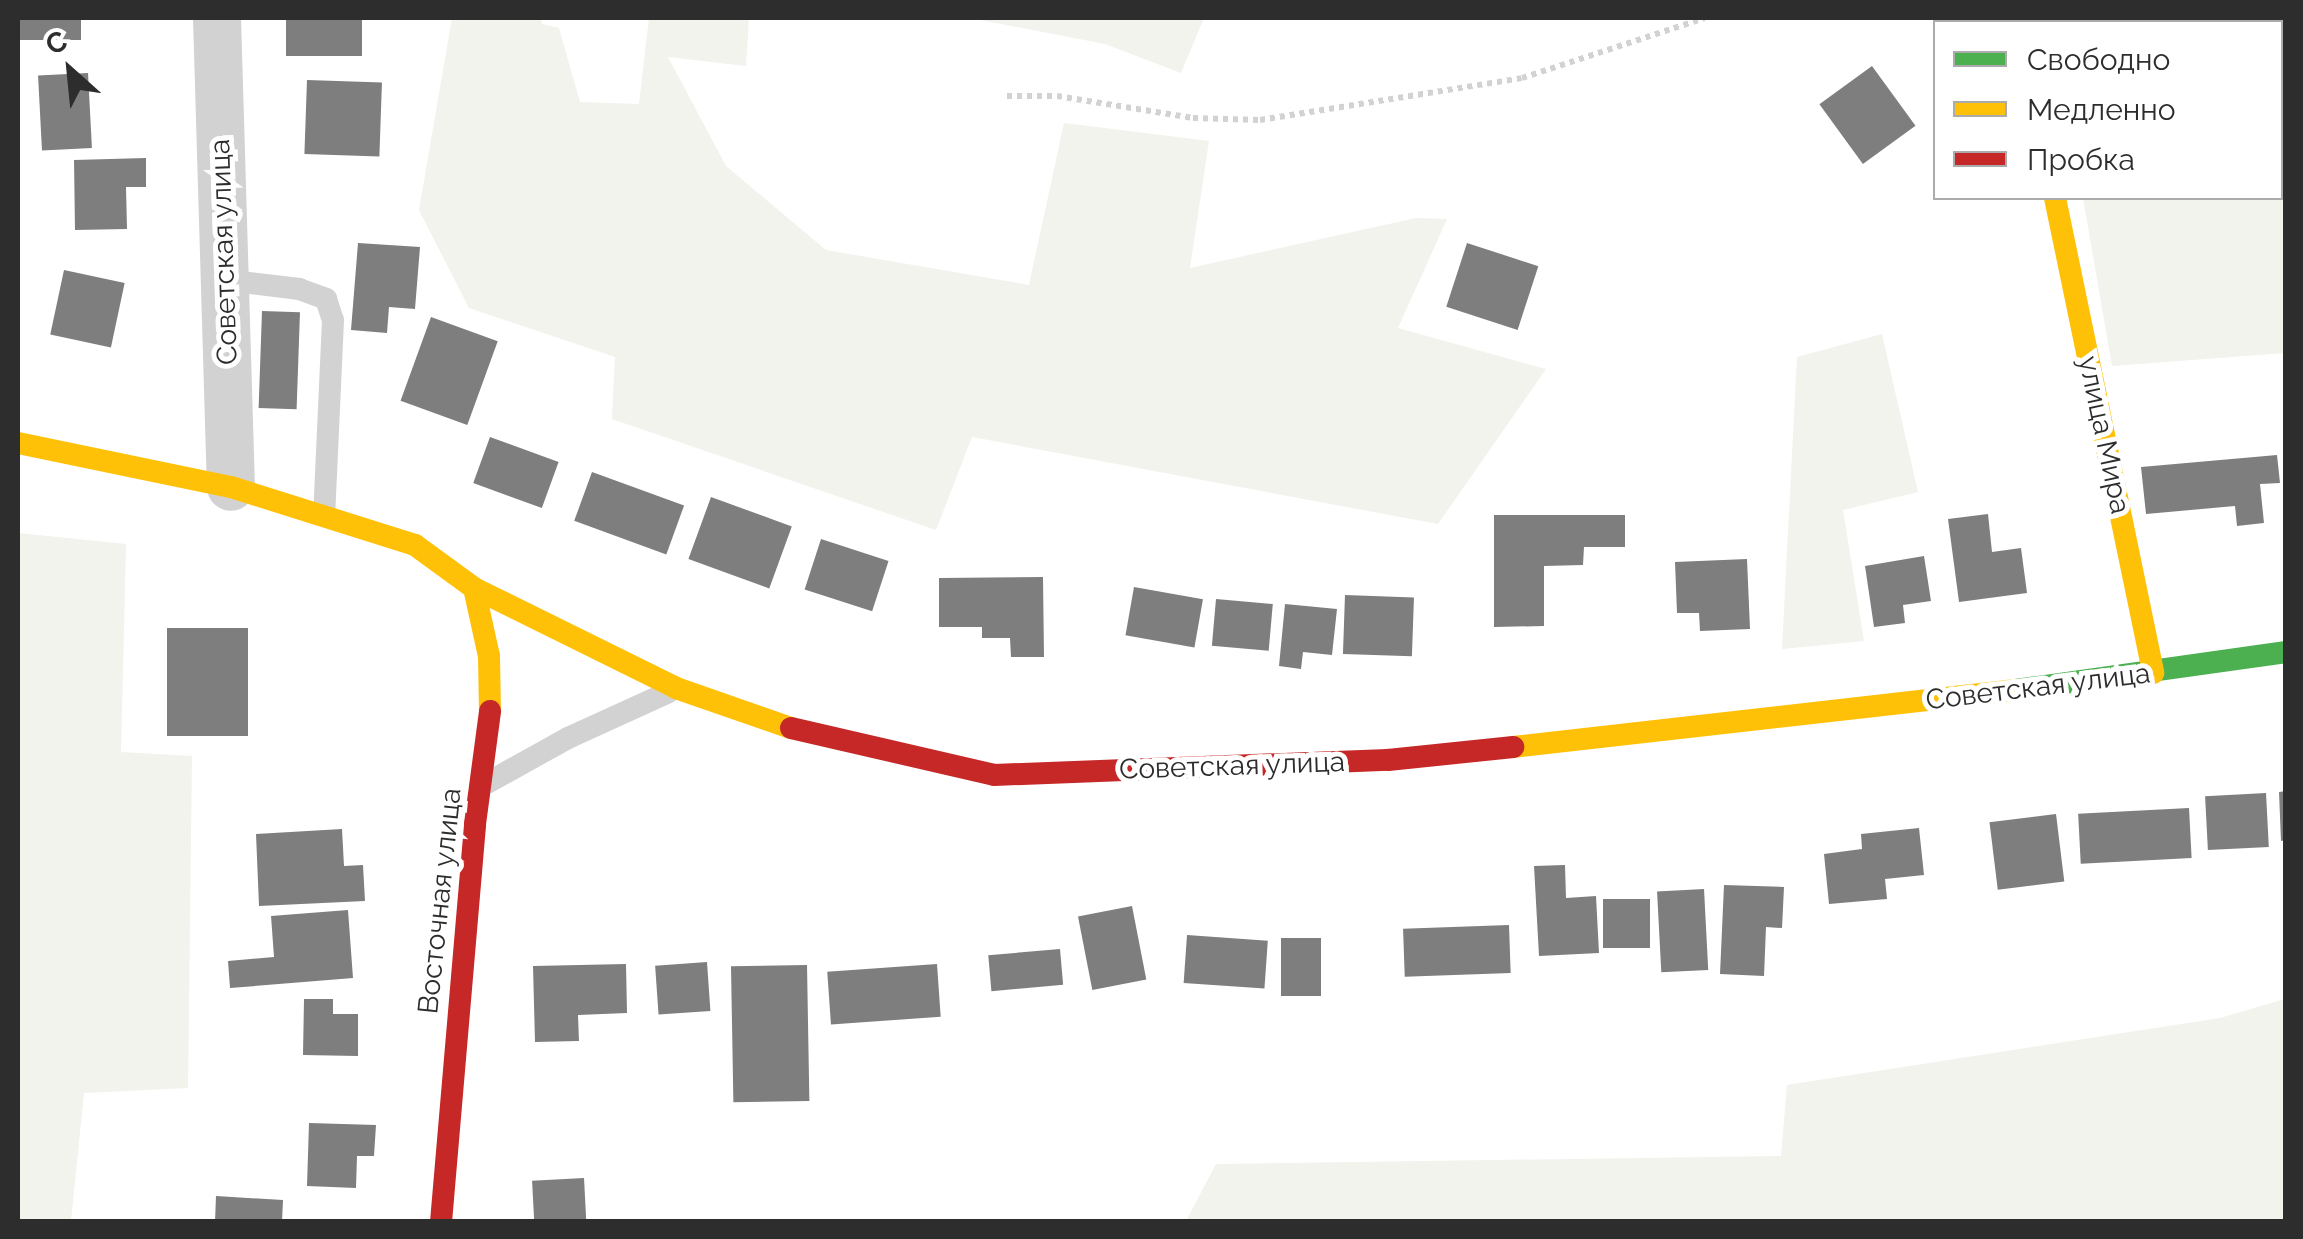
<!DOCTYPE html>
<meta charset="utf-8">
<style>
body{margin:0}
#map{position:relative;width:2303px;height:1239px;overflow:hidden;background:#fff;font-family:Raleway,sans-serif}
div>[style]{position:absolute}
[style*='--x']{left:calc(var(--x)*1px);top:calc(var(--y)*1px);width:calc(var(--w)*1px);rotate:calc(var(--a)*1deg)}
.green>*{inset:0;background:#f1f3ec}
.building>*{inset:0;background:#7e7e7e;transform-origin:0 0}
.path>*{height:6px;margin-top:-3px;transform-origin:0;background:repeating-linear-gradient(90deg,#d2d2d2 0 5px,transparent 0 10px)}
.lane>*{height:22px;margin:-11px;padding:0 11px;transform-origin:11px;border-radius:11px;background:#d2d2d2}
.street>*{height:48px;margin:-24px;padding:0 24px;transform-origin:24px;border-radius:24px;background:#d2d2d2}
.fast>*{height:22px;margin:-11px;padding:0 11px;transform-origin:11px;border-radius:11px;background:#4caf50}
.slow>*{height:22px;margin:-11px;padding:0 11px;transform-origin:11px;border-radius:11px;background:#ffc107}
.jam>*{height:22px;margin:-11px;padding:0 11px;transform-origin:11px;border-radius:11px;background:#c62828}
span{translate:-50% -50%;white-space:nowrap;text-align:center;line-height:1.15;-webkit-text-stroke:10px #fff;paint-order:stroke}
.street-label{font-size:28px;color:#2d2d2d}
.frame{position:absolute;inset:0;border:20px solid #2d2d2d;pointer-events:none}
.legend{position:absolute;left:1933px;top:20px;width:350px;height:180px;box-sizing:border-box;background:#fff;border:2px solid #ababab;margin:0;padding:12px 18px;list-style:none;font-size:30px;color:#2d2d2d}
.legend li{display:flex;align-items:center;gap:20px;height:50px}
.legend b{width:50px;border:2px solid #ababab}
.north{position:absolute;left:20px;top:20px;width:100px;height:100px;-webkit-text-stroke:8px #fff;paint-order:stroke;rotate:333deg;font-size:28px;font-weight:700;line-height:40px;text-align:center;color:#2d2d2d}
.north::after{content:'';display:block;margin:auto;width:35px;height:45px;background:#2d2d2d;clip-path:polygon(50% 0,100% 100%,50% 72%,0 100%)}
</style>
<div id="map">
<div class="green">
<div style="clip-path:polygon(452px 18px,541px 18px,542px 24px,559px 28px,580px 102px,639px 104px,649px 18px,749px 18px,746px 66px,668px 57px,726px 166px,826px 250px,1029px 285px,1064px 123px,1209px 141px,1190px 268px,1416px 218px,1447px 219px,1398px 328px,1546px 369px,1438px 524px,972px 437px,936px 530px,612px 419px,615px 357px,469px 308px,419px 210px)"></div>
<div style="clip-path:polygon(970px 18px,1204px 18px,1181px 73px,1105px 44px)"></div>
<div style="clip-path:polygon(2285px 126px,2285px 353px,2112px 366px,2083px 198px,2280px 198px,2281px 127px)"></div>
<div style="clip-path:polygon(1882px 334px,1918px 492px,1843px 510px,1864px 641px,1782px 649px,1797px 357px)"></div>
<div style="clip-path:polygon(18px 533px,126px 544px,121px 752px,192px 756px,188px 1088px,84px 1093px,71px 1221px,18px 1221px)"></div>
<div style="clip-path:polygon(2285px 999px,2285px 1221px,1186px 1221px,1216px 1164px,1781px 1156px,1787px 1085px,2220px 1018px)"></div>
</div>
<div class="building">
<div style="left:18px;top:18px;width:63px;height:22px"></div>
<div style="left:286px;top:18px;width:76px;height:38px"></div>
<div style="clip-path:polygon(2245px 18px,2286px 18px,2286px 67px,2280px 69px,2280px 22px,2247px 22px)"></div>
<div style="left:1872px;top:66px;width:74px;height:65px;rotate:54deg"></div>
<div style="left:88px;top:73px;width:75px;height:50px;rotate:87deg"></div>
<div style="left:307px;top:80px;width:75px;height:74px;rotate:2deg"></div>
<div style="clip-path:polygon(146px 158px,146px 187px,126px 187px,127px 229px,75px 230px,74px 160px)"></div>
<div style="clip-path:polygon(358px 243px,420px 247px,415px 309px,389px 307px,387px 333px,351px 330px)"></div>
<div style="left:1467px;top:243px;width:75px;height:67px;rotate:18deg"></div>
<div style="left:64px;top:270px;width:62px;height:66px;rotate:12deg"></div>
<div style="left:262px;top:311px;width:38px;height:97px;rotate:2deg"></div>
<div style="left:431px;top:317px;width:71px;height:89px;rotate:20deg"></div>
<div style="left:490px;top:437px;width:73px;height:49px;rotate:20deg"></div>
<div style="clip-path:polygon(2277px 455px,2280px 483px,2260px 484px,2264px 523px,2237px 526px,2235px 506px,2146px 514px,2141px 467px)"></div>
<div style="left:592px;top:472px;width:98px;height:52px;rotate:20deg"></div>
<div style="left:711px;top:497px;width:86px;height:66px;rotate:20deg"></div>
<div style="clip-path:polygon(1988px 514px,1992px 552px,2021px 548px,2027px 593px,1959px 602px,1948px 519px)"></div>
<div style="clip-path:polygon(1494px 515px,1625px 515px,1625px 547px,1584px 547px,1583px 565px,1544px 566px,1544px 626px,1494px 627px)"></div>
<div style="left:821px;top:539px;width:71px;height:53px;rotate:18deg"></div>
<div style="clip-path:polygon(1924px 556px,1931px 601px,1903px 605px,1905px 623px,1874px 627px,1865px 566px)"></div>
<div style="clip-path:polygon(1747px 559px,1750px 629px,1700px 631px,1699px 613px,1677px 613px,1675px 562px)"></div>
<div style="clip-path:polygon(1043px 577px,1044px 657px,1011px 657px,1010px 638px,982px 638px,982px 627px,939px 627px,939px 578px)"></div>
<div style="left:1134px;top:587px;width:70px;height:49px;rotate:10deg"></div>
<div style="left:1345px;top:595px;width:69px;height:59px;rotate:2deg"></div>
<div style="left:1216px;top:599px;width:57px;height:47px;rotate:5deg"></div>
<div style="clip-path:polygon(1285px 604px,1337px 609px,1332px 655px,1303px 652px,1301px 669px,1279px 666px)"></div>
<div style="left:248px;top:628px;width:108px;height:81px;rotate:90deg"></div>
<div style="clip-path:polygon(2286px 791px,2286px 840px,2281px 841px,2279px 792px)"></div>
<div style="left:2266px;top:793px;width:54px;height:61px;rotate:87deg"></div>
<div style="left:2189px;top:808px;width:50px;height:111px;rotate:87deg"></div>
<div style="left:2056px;top:814px;width:68px;height:67px;rotate:83deg"></div>
<div style="clip-path:polygon(1919px 828px,1924px 875px,1885px 879px,1887px 899px,1829px 904px,1824px 854px,1862px 849px,1861px 834px)"></div>
<div style="clip-path:polygon(342px 829px,344px 866px,363px 865px,365px 901px,259px 906px,256px 834px)"></div>
<div style="clip-path:polygon(1565px 865px,1566px 898px,1596px 896px,1599px 953px,1539px 956px,1534px 866px)"></div>
<div style="clip-path:polygon(1724px 885px,1784px 887px,1782px 928px,1766px 927px,1764px 976px,1720px 974px)"></div>
<div style="left:1704px;top:889px;width:81px;height:47px;rotate:87deg"></div>
<div style="left:1603px;top:899px;width:47px;height:49px"></div>
<div style="left:1132px;top:906px;width:75px;height:55px;rotate:79deg"></div>
<div style="clip-path:polygon(348px 910px,353px 978px,230px 988px,228px 961px,274px 957px,271px 916px)"></div>
<div style="left:1509px;top:925px;width:48px;height:106px;rotate:88deg"></div>
<div style="left:1187px;top:935px;width:81px;height:48px;rotate:4deg"></div>
<div style="left:1281px;top:938px;width:40px;height:58px"></div>
<div style="left:1060px;top:949px;width:36px;height:72px;rotate:85deg"></div>
<div style="left:707px;top:962px;width:49px;height:52px;rotate:86deg"></div>
<div style="clip-path:polygon(626px 964px,627px 1013px,578px 1015px,579px 1041px,535px 1042px,533px 966px)"></div>
<div style="left:937px;top:964px;width:53px;height:110px;rotate:86deg"></div>
<div style="left:807px;top:965px;width:136px;height:76px;rotate:89deg"></div>
<div style="clip-path:polygon(304px 999px,333px 999px,333px 1014px,358px 1014px,358px 1056px,303px 1055px)"></div>
<div style="clip-path:polygon(309px 1123px,376px 1125px,374px 1156px,357px 1156px,356px 1188px,307px 1186px)"></div>
<div style="left:584px;top:1178px;width:44px;height:52px;rotate:87deg"></div>
<div style="clip-path:polygon(216px 1196px,283px 1200px,282px 1222px,215px 1222px)"></div>
</div>
<div class="path">
<div style="--x:1007;--y:96;--w:50;--a:0"></div>
<div style="--x:1057;--y:96;--w:138;--a:9.2"></div>
<div style="--x:1193;--y:118;--w:67;--a:1.7"></div>
<div style="--x:1260;--y:120;--w:265;--a:-9.1"></div>
<div style="--x:1522;--y:78;--w:192;--a:-18.2"></div>
</div>
<div class="lane">
<div style="--x:225;--y:280;--w:75;--a:6.9"></div>
<div style="--x:299;--y:289;--w:29;--a:20"></div>
<div style="--x:326;--y:299;--w:22;--a:72"></div>
<div style="--x:333;--y:320;--w:196;--a:92.6"></div>
<div style="--x:487;--y:783;--w:93;--a:-29.1"></div>
<div style="--x:568;--y:738;--w:111;--a:-24.5"></div>
</div>
<div class="street">
<div style="--x:217;--y:18;--w:469;--a:88.3"></div>
<div style="--x:1971;--y:18;--w:5;--a:53"></div>
<div style="--x:2141;--y:22;--w:13;--a:-18"></div>
</div>
<div class="fast">
<div style="--x:2016;--y:690;--w:273;--a:-8"></div>
</div>
<div class="slow">
<div style="--x:2055;--y:198;--w:485;--a:78.3"></div>
<div style="--x:18;--y:443;--w:217;--a:11.7"></div>
<div style="--x:231;--y:487;--w:193;--a:17.5"></div>
<div style="--x:415;--y:545;--w:73;--a:36.1"></div>
<div style="--x:474;--y:588;--w:225;--a:26.3"></div>
<div style="--x:676;--y:688;--w:122;--a:19.2"></div>
<div style="--x:474;--y:588;--w:70;--a:77.6"></div>
<div style="--x:489;--y:656;--w:55;--a:89"></div>
<div style="--x:1513;--y:747;--w:506;--a:-6.47"></div>
</div>
<div class="jam">
<div style="--x:791;--y:728;--w:208;--a:13"></div>
<div style="--x:994;--y:775;--w:394;--a:-2.2"></div>
<div style="--x:1388;--y:760;--w:126;--a:-5.9"></div>
<div style="--x:441;--y:1222;--w:399;--a:-85.1"></div>
<div style="--x:475;--y:824;--w:114;--a:-82.4"></div>
</div>
<div class="street-label">
<span style="left:224px;top:252px;rotate:-92deg">Советская улица</span>
<span style="left:2104px;top:435px;rotate:78deg">улица Мира</span>
<span style="left:2038px;top:687px;rotate:-7deg">Советская улица</span>
<span style="left:1232px;top:766px;rotate:-2deg">Советская улица</span>
<span style="left:440px;top:901px;rotate:-84deg">Восточная улица</span>
</div>
<div class="frame"></div>
<ul class="legend">
<li><b style="height:12px;background:#4caf50"></b>Свободно</li>
<li><b style="height:12px;background:#ffc107"></b>Медленно</li>
<li><b style="height:12px;background:#c62828"></b>Пробка</li>
</ul>
<div class="north">С</div>
</div>
